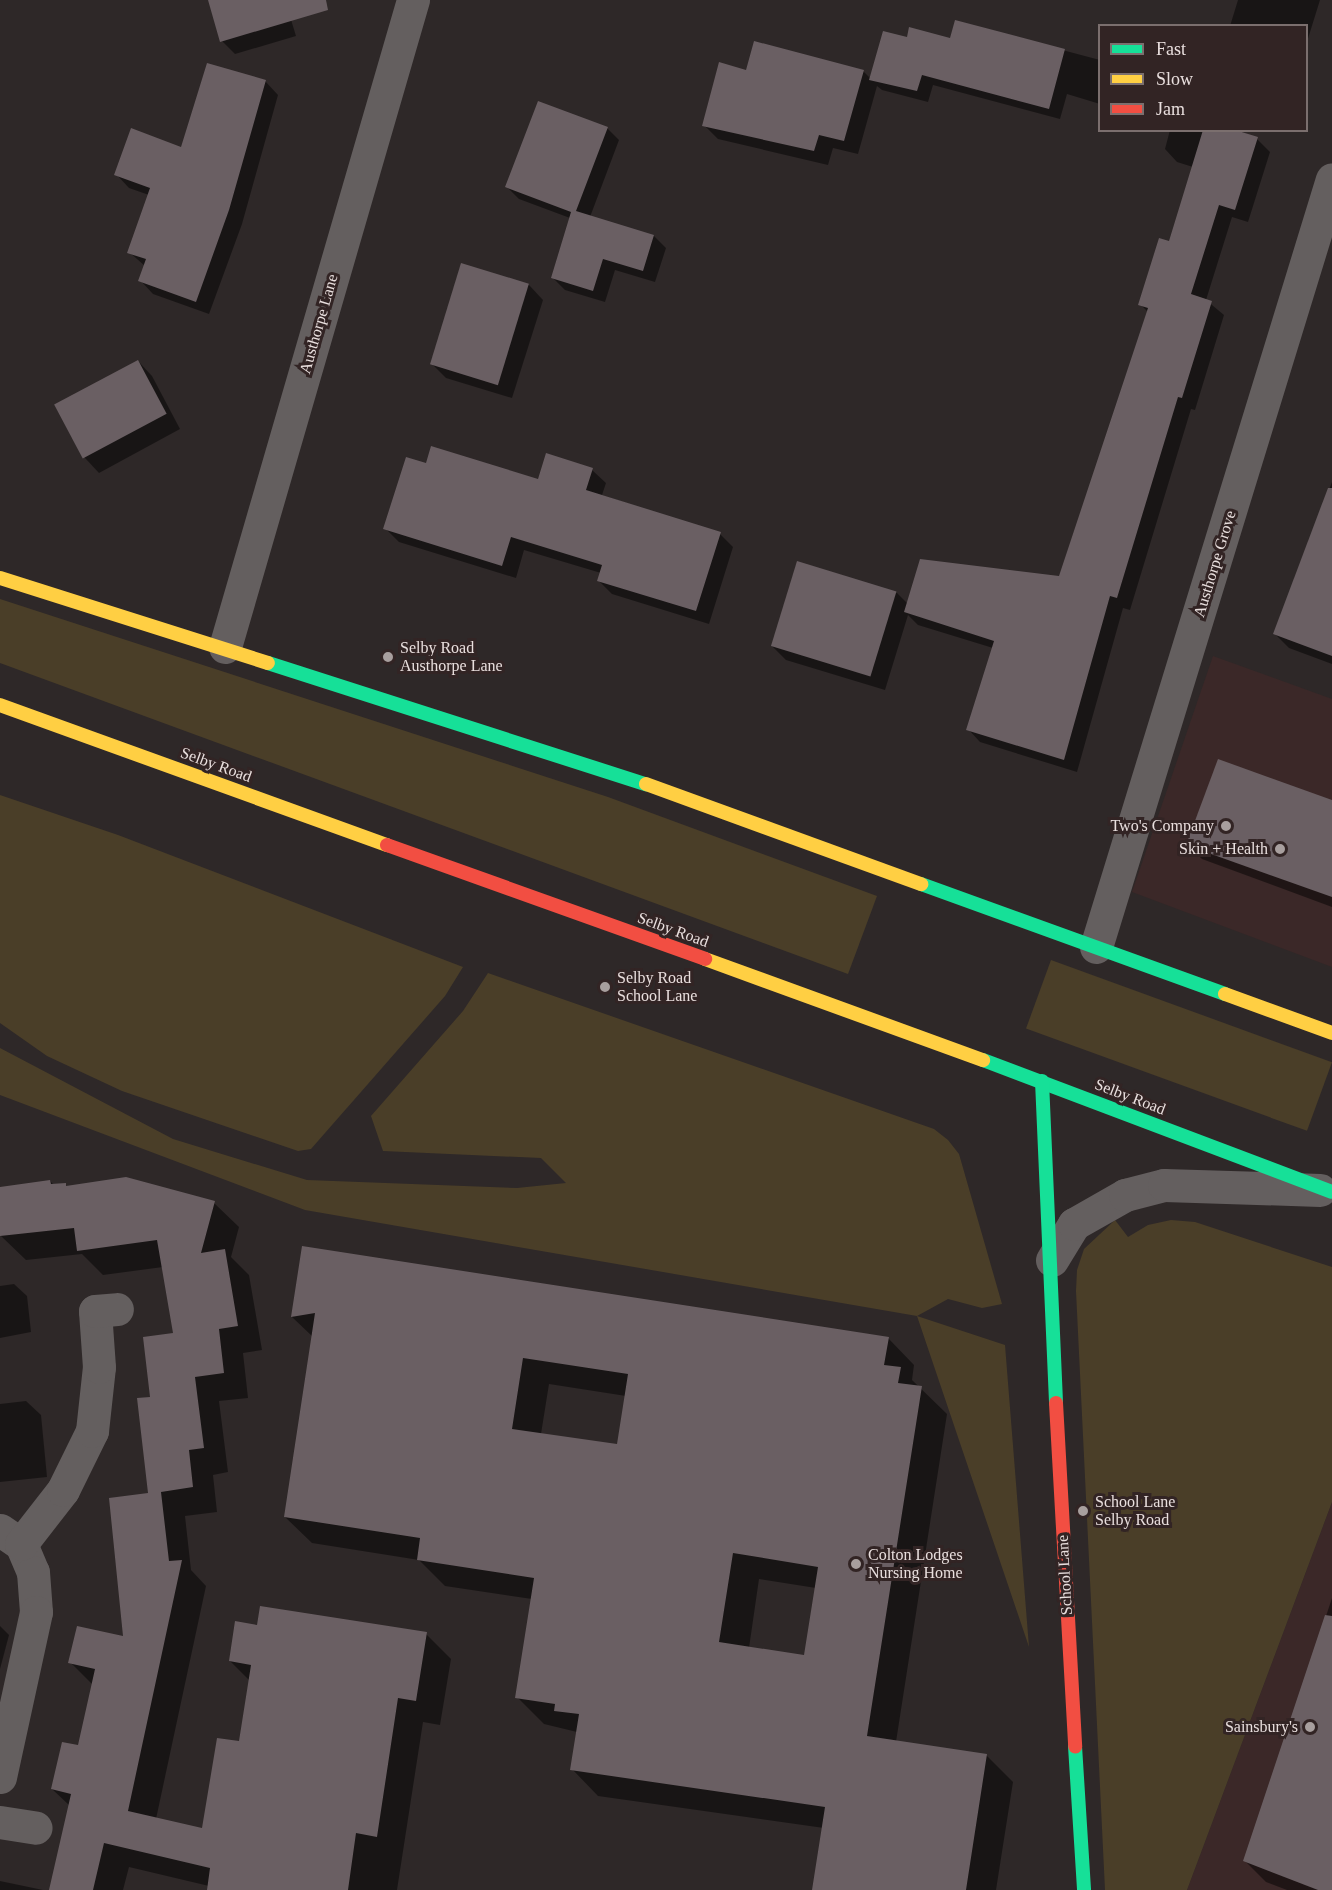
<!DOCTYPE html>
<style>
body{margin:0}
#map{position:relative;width:1332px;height:1890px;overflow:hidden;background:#2e2828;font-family:"Times New Roman",serif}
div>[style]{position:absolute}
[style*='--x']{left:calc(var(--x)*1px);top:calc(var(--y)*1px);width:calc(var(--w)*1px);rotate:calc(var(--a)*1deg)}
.built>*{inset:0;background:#3b2828}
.green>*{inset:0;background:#4a3e28;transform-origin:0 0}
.shadow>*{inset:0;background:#0007}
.building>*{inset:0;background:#6a5f63;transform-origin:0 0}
.street>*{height:33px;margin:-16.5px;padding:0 16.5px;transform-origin:16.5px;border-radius:16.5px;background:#645f5f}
.fast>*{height:14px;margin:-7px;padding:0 7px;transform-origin:7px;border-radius:7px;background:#16e098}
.slow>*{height:14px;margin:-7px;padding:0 7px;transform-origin:7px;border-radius:7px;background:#ffcf43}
.jam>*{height:14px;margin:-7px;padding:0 7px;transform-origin:7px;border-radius:7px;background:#f24e42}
.dots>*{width:16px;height:16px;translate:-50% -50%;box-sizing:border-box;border:3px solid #322424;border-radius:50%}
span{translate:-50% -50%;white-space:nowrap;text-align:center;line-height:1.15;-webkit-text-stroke:6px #322424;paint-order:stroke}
.street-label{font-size:16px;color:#e9dfde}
.poi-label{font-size:16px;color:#e9dfde}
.left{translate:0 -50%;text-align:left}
.right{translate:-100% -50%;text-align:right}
.legend{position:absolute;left:1098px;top:24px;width:210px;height:108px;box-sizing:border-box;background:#322424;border:2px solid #7b6f6e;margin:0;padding:8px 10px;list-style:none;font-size:18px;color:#e9dfde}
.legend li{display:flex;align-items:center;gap:12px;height:30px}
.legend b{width:30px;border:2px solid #7b6f6e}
</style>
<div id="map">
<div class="built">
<div style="clip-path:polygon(1213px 656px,1332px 699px,1332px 967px,1132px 892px)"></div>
<div style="clip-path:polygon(1332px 1502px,1332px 1890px,1187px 1890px)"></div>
</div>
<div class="green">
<div style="clip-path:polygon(0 599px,608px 797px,877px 896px,848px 974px,0 663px)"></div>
<div style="clip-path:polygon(0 795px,118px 835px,463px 967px,445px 996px,311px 1149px,298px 1151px,122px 1091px,47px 1056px,0 1023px)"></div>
<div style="left:1051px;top:960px;width:299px;height:73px;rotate:20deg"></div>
<div style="clip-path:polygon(488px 973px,934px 1129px,948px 1140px,959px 1154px,1002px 1304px,982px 1308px,948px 1299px,917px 1316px,1005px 1345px,1029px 1647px,917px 1316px,305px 1210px,0 1095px,0 1048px,173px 1139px,307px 1180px,517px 1188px,566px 1183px,541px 1158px,383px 1151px,371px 1116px,463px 1011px)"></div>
<div style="clip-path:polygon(1115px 1220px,1128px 1237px,1148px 1225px,1171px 1220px,1195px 1222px,1332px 1267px,1332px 1502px,1187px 1890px,1105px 1890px,1076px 1291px,1077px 1270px,1084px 1249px)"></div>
</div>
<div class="shadow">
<div style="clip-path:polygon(209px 0,285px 0,296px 36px,235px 54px,222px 41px)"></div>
<div style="clip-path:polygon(1238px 0,1320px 0,1306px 45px,1306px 26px,1230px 26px)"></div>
<div style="clip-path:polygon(956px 22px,1100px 60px,1100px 104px,1067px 94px,1060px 119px,933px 85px,928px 102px,882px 90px,877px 86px,858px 154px,833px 148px,828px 165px,718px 139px,704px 125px,747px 72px,863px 71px,871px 79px,908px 38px,951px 40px)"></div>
<div style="clip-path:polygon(265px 81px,278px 95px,242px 224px,209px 314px,153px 294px,140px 280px,145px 266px,129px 252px,149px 195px,129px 188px,116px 174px,182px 148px)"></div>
<div style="clip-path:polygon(607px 128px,619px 140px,590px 217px,654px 236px,666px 248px,655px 282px,615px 270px,605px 302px,565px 290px,553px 278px,570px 218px,519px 199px,507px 187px)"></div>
<div style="clip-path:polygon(1170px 130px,1230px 130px,1257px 139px,1270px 152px,1248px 222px,1232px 217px,1206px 300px,1224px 315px,1195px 410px,1191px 409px,1130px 610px,1123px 608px,1077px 772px,980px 742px,968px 729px,993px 648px,918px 625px,908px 615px,885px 690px,786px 660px,772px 646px,798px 562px,897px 593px,908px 604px,1060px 578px,1148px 312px,1140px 304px,1170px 242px,1193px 167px,1177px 162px,1165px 149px)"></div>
<div style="clip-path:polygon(462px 265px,529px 285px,543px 300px,512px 398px,446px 378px,432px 364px)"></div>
<div style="clip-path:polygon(138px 361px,152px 376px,180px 429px,99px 473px,85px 458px,56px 405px)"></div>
<div style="clip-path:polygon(427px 465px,539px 481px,592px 470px,606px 483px,602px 495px,720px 534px,733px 547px,709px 624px,612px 594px,598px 580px,601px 573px,524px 550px,516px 578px,399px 542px,385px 528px)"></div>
<div style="clip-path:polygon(1332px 482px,1332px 664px,1289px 648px,1275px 634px)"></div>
<div style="clip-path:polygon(1332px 823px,1332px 907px,1202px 859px,1187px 845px)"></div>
<div style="clip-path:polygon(50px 1181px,54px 1185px,214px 1203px,239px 1227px,231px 1257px,249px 1275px,262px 1350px,243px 1353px,248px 1398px,219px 1401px,228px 1472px,213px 1475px,217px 1512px,185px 1516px,191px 1570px,206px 1586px,156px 1819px,204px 1830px,240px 1743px,250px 1681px,230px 1661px,259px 1627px,426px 1634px,451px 1659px,440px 1725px,423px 1722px,397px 1890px,208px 1890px,209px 1886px,129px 1867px,123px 1890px,56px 1890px,70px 1806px,52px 1789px,79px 1747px,93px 1685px,70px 1662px,125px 1638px,175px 1334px,163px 1267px,103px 1275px,82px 1254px,26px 1260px,1px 1236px,0 1188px)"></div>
<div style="clip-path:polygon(evenodd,303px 1248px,888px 1338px,914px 1365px,912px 1380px,947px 1414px,896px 1742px,987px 1756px,1013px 1782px,996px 1890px,814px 1890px,824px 1828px,598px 1796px,572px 1769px,577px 1732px,544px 1724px,517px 1697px,532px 1599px,445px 1586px,419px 1560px,312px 1543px,285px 1517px,313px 1337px,292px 1317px,303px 1248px,549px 1384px,626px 1396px,619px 1446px,541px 1434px,549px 1384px,303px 1248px,759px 1579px,816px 1588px,805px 1656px,749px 1648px,759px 1579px)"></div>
<div style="clip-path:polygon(14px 1284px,27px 1296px,31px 1332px,0 1338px,0 1286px)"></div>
<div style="clip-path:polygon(26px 1401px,41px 1415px,47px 1477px,0 1482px,0 1404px)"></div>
<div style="clip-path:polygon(1332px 1598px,1332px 1890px,1287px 1890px,1266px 1882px,1245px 1861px)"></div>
<div style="clip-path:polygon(0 1626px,9px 1635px,0 1669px)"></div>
<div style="clip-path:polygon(0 1881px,43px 1890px,0 1890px)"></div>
</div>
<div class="building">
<div style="clip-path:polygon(208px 0,326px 0,328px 10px,220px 42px)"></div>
<div style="clip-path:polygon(955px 20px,1065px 49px,1049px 109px,922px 75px,917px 91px,869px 80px,883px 31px,907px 37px,909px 27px,950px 38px)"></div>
<div style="clip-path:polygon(754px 41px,864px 70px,844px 141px,819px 135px,814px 151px,702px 126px,719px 62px,746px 70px)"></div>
<div style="clip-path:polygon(207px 63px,266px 80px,229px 210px,196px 302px,138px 281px,146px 259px,127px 253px,150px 188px,114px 175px,131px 128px,181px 147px)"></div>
<div style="clip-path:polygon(538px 101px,608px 127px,576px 211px,654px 235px,643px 271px,603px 259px,593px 291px,551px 278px,571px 212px,505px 187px)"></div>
<div style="clip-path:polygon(1203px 130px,1235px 130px,1258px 137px,1235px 210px,1219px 205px,1191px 294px,1212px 301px,1182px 398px,1178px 397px,1117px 598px,1110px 596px,1064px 760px,966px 730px,994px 641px,904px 612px,920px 559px,1059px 576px,1148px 308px,1138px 305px,1159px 238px,1169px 241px)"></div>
<div style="left:461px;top:263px;width:71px;height:106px;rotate:17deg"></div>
<div style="left:138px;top:360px;width:61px;height:95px;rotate:62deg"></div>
<div style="clip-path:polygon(431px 446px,538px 479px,546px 453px,593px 468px,586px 490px,721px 532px,696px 611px,597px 581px,602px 565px,511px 537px,502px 566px,383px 529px,406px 457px,426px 463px)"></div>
<div style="clip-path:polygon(1328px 488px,1332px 488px,1332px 656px,1273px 634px)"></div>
<div style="left:797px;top:561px;width:104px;height:89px;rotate:17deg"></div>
<div style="clip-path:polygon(1218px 759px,1332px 800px,1332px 897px,1186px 845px)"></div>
<div style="clip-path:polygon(126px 1177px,215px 1201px,201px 1253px,225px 1249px,238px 1326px,219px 1329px,224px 1373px,195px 1377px,204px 1448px,189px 1450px,193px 1487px,161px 1492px,169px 1561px,182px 1560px,128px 1811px,202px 1828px,217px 1738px,239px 1741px,251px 1665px,229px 1661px,235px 1621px,257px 1625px,260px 1606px,427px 1632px,416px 1701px,398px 1698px,377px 1837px,356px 1833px,348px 1890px,207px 1890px,210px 1868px,104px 1843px,93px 1890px,49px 1890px,71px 1794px,51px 1789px,62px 1742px,78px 1745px,95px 1669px,68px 1663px,77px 1626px,123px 1636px,109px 1498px,148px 1493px,137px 1398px,150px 1397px,143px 1337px,173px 1333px,157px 1240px,77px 1251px,74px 1228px,0 1236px,0 1187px,50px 1180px,51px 1184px,66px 1183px,66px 1186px)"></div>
<div style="clip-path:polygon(evenodd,302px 1246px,889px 1337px,884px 1365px,901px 1367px,898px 1383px,922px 1386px,867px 1736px,987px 1754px,966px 1890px,812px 1890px,825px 1807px,570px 1770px,579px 1714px,554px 1711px,555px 1704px,515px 1698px,534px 1578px,417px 1560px,420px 1538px,284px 1517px,315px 1313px,291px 1317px,302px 1246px,523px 1358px,628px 1374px,617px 1444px,512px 1429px,523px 1358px,302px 1246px,733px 1553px,818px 1567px,804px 1655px,719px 1642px,733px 1553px)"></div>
<div style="clip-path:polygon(1325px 1615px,1332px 1616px,1332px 1890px,1318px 1890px,1243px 1861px)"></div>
</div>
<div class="street">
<div style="--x:225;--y:647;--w:674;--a:-73.8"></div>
<div style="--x:1096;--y:947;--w:803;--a:-72.92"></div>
<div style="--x:1052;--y:1260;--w:42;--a:-58.6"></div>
<div style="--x:1074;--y:1224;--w:59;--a:-29.6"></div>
<div style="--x:1125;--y:1195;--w:40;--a:-14.4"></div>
<div style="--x:1164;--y:1185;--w:156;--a:1.8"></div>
<div style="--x:0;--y:1530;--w:25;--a:34"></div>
<div style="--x:21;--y:1544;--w:30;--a:67"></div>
<div style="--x:33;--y:1572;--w:40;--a:85.7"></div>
<div style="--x:36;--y:1612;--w:169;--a:102.3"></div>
<div style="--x:21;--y:1544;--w:68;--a:-52.1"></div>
<div style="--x:63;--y:1490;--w:66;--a:-63.8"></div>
<div style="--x:92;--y:1431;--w:64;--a:-83.8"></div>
<div style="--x:99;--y:1367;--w:56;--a:-94.1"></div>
<div style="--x:95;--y:1311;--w:22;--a:-5"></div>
<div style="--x:0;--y:1822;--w:36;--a:9"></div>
</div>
<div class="fast">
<div style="--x:268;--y:663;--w:397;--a:17.8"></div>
<div style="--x:921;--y:884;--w:323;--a:19.9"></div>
<div style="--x:983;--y:1060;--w:373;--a:20.7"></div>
<div style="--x:1042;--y:1081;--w:322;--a:87.5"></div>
<div style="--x:1075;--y:1746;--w:144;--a:86.4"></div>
</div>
<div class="slow">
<div style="--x:0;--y:578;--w:281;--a:17.6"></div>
<div style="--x:0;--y:705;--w:412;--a:19.9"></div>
<div style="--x:646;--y:784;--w:293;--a:20"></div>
<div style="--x:705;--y:959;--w:296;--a:20"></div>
<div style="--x:1225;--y:994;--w:114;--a:20"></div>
</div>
<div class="jam">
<div style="--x:387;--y:845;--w:338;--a:19.7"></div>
<div style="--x:1056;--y:1403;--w:344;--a:86.8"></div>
</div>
<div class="dots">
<div style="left:388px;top:657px;background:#a89f9e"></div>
<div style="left:1226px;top:826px;background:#a89f9e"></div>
<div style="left:1280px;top:849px;background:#a89f9e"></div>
<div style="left:605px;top:987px;background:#a89f9e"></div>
<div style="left:1083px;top:1511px;background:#a89f9e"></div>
<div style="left:856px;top:1564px;background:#a89f9e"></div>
<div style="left:1310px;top:1727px;background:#a89f9e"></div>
</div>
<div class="street-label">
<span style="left:319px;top:324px;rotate:-74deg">Austhorpe Lane</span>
<span style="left:1215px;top:564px;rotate:-73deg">Austhorpe Grove</span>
<span style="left:216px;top:765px;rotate:20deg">Selby Road</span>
<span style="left:673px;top:930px;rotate:20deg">Selby Road</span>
<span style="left:1130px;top:1097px;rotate:21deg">Selby Road</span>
<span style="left:1065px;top:1575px;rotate:-93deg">School Lane</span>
</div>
<div class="poi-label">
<span class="left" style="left:400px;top:657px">Selby Road<br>Austhorpe Lane</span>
<span class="right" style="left:1214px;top:826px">Two's Company</span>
<span class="right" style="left:1268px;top:849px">Skin + Health</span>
<span class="left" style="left:617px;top:987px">Selby Road<br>School Lane</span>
<span class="left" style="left:1095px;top:1511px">School Lane<br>Selby Road</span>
<span class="left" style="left:868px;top:1564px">Colton Lodges<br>Nursing Home</span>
<span class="right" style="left:1298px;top:1727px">Sainsbury's</span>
</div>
<ul class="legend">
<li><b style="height:8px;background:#16e098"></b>Fast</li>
<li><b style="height:8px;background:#ffcf43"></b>Slow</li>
<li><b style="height:8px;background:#f24e42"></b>Jam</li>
</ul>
</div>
